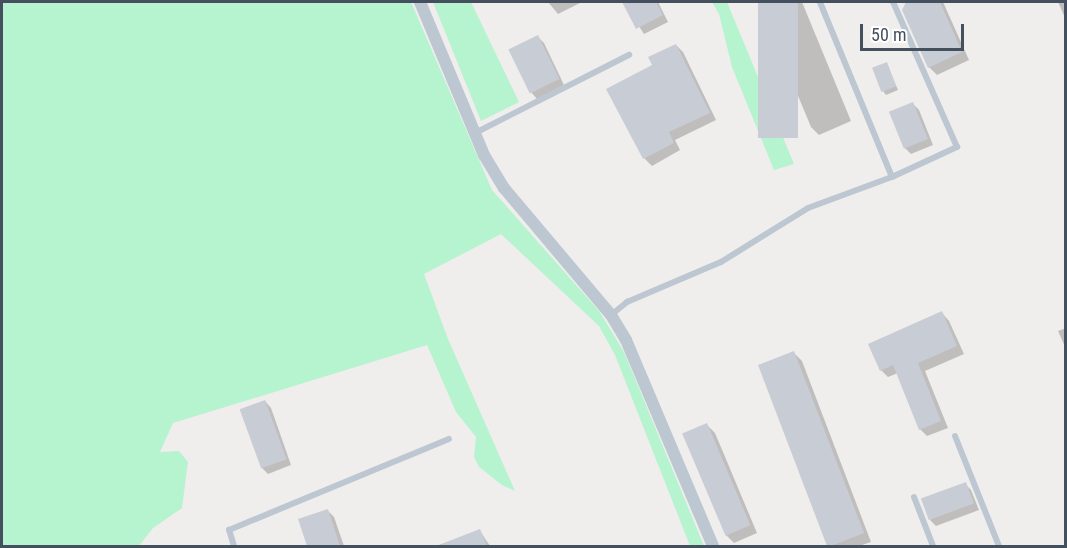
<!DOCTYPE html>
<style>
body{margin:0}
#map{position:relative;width:1067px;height:548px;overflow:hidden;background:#f0eded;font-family:"Roboto Condensed",sans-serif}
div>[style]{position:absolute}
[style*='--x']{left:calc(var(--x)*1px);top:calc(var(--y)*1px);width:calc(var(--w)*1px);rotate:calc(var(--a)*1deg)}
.green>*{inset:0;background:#b6f3cf}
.shadow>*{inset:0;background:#0003}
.building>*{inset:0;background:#c8ccd4;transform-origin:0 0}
.lane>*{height:6px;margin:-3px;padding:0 3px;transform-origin:3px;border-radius:3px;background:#bcc7d1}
.street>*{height:12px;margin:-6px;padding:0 6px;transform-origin:6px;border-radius:6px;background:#bcc7d1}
span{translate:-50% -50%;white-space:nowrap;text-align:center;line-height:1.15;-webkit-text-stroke:4.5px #fff;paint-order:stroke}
.frame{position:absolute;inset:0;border:3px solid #44505d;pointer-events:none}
.scale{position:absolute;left:860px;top:24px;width:104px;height:27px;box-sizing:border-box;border:3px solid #44505d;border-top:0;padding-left:8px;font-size:18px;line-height:21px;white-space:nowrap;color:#44505d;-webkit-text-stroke:4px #fff;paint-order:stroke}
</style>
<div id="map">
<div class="green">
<div style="clip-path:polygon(2px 2px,411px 2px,492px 190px,599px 311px,624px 352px,704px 546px,690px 546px,615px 355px,599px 326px,501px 234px,424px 274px,448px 339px,515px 491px,502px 485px,479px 467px,474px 457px,476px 437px,456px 412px,427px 345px,173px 423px,160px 452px,179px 451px,188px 462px,182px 508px,153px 528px,139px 546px,2px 546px)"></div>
<div style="clip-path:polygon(433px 2px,471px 2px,519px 102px,481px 121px)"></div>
<div style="clip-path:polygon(712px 2px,727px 2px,794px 164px,774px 170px,732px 67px,719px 14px)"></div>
</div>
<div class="shadow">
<div style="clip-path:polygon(548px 2px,582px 2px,558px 14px)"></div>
<div style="clip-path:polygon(623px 2px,658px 2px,668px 22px,644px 34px)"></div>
<div style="clip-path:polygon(759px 2px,802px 2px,851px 121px,819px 135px,811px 127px)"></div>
<div style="clip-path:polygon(907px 2px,943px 2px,969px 60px,937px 75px,929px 67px,904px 10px)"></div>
<div style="clip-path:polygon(1058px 2px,1066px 2px,1066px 20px)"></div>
<div style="clip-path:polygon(538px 37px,544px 43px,564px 85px,537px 99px,531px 92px)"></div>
<div style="clip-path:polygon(676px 45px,683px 52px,716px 120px,675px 140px,680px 150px,652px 166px,645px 159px,608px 90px,654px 65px)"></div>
<div style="clip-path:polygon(886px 64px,898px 90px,886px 95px,883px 91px)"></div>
<div style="clip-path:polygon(913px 104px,919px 110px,933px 145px,911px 154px,905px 148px)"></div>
<div style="clip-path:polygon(942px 313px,949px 321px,964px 354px,925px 371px,948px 428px,927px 436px,920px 429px,898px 373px,888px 377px,881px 370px)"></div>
<div style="clip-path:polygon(1066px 328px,1066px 349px,1058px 331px)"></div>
<div style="clip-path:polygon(794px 353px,802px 361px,871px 542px,859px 546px,829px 546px,760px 366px)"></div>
<div style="clip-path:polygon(265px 401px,271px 408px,291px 465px,268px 474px,262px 468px,242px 410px)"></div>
<div style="clip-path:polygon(707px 425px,715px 433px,757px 533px,734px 543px,726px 535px)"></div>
<div style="clip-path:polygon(965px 484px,971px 490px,979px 510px,936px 526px,930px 520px)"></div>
<div style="clip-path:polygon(328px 511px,334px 517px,344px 546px,309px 546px,300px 520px)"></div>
<div style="clip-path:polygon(480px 531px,490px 546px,438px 546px)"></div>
</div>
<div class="building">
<div style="clip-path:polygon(622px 2px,656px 2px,663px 15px,636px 29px)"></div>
<div style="left:758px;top:2px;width:40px;height:136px"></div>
<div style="clip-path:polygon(906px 2px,940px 2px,962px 52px,928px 68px,902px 10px)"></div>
<div style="left:538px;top:35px;width:49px;height:33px;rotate:64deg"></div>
<div style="clip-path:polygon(676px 44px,710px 113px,669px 132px,674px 143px,643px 159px,606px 89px,652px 65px,648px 57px)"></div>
<div style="left:887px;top:62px;width:26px;height:16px;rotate:69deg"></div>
<div style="left:913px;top:102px;width:40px;height:26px;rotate:68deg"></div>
<div style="clip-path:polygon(942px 311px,957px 346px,918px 363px,941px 421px,919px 430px,893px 365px,880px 371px,868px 344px)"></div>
<div style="clip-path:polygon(794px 351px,864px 533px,831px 546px,827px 546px,758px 365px)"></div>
<div style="left:265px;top:400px;width:63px;height:27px;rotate:70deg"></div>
<div style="left:707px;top:423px;width:111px;height:27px;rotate:67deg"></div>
<div style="left:966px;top:482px;width:23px;height:48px;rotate:70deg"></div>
<div style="clip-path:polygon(328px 509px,340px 546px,307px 546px,298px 519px)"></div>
<div style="clip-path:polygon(480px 529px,487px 546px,436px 546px)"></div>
</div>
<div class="lane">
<div style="--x:475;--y:133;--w:173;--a:-26.9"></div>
<div style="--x:892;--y:177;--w:72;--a:-24.8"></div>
<div style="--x:957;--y:147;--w:158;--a:-113.8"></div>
<div style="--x:611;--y:315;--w:21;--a:-39"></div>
<div style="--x:627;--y:302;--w:102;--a:-23.1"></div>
<div style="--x:721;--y:262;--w:102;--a:-31.8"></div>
<div style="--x:808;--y:208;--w:90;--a:-20.3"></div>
<div style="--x:892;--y:177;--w:189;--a:-112.4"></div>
<div style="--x:955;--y:436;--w:118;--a:68.2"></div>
<div style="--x:914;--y:497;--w:53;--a:68.8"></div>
<div style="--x:234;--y:546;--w:17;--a:-107"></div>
<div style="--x:229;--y:530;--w:238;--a:-22.5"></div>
</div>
<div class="street">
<div style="--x:420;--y:2;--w:166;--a:67.3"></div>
<div style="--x:484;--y:155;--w:39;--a:59"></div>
<div style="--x:504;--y:188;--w:166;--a:49.9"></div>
<div style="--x:611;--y:315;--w:29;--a:59"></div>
<div style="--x:626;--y:340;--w:224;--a:67.1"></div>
</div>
<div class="frame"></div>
<div class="scale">50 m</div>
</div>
